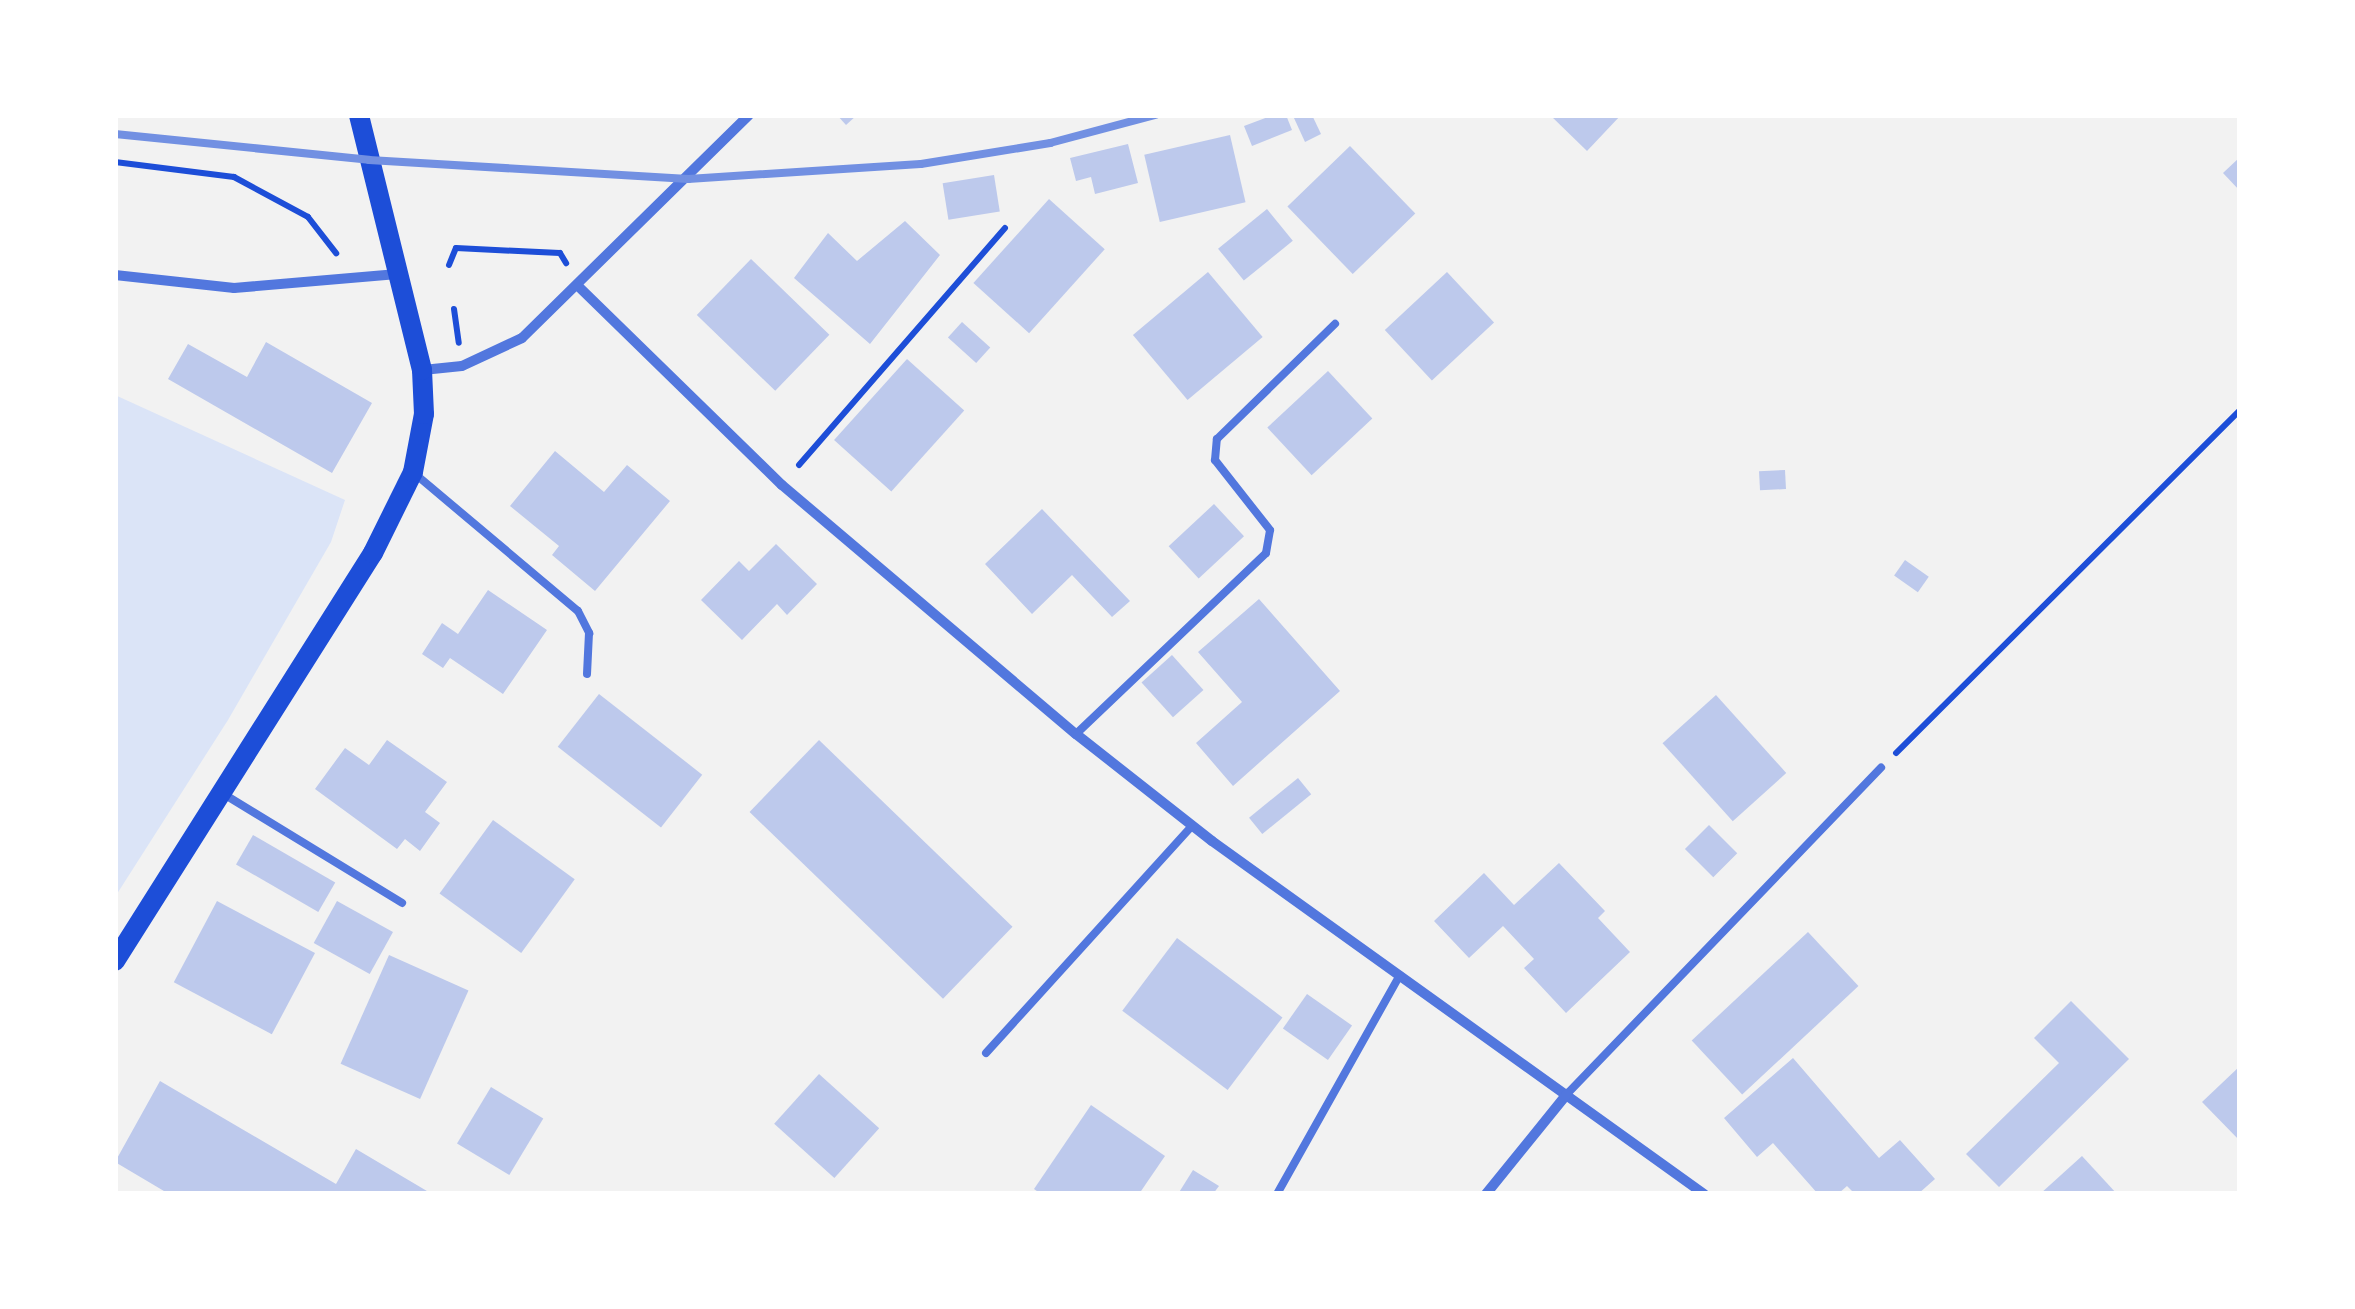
<!DOCTYPE html>
<style>
body{margin:0}
#map{position:relative;width:2355px;height:1309px;overflow:hidden;background:#f2f2f2;font-family:"Varela Round",sans-serif}
div>[style]{position:absolute}
[style*='--x']{left:calc(var(--x)*1px);top:calc(var(--y)*1px);width:calc(var(--w)*1px);rotate:calc(var(--a)*1deg)}
.green>*{inset:0;background:#dbe4f7}
.building>*{inset:0;background:#bdc9ec;transform-origin:0 0}
.path>*{height:6px;margin:-3px;padding:0 3px;transform-origin:3px;border-radius:3px;background:#1d4ed8}
.service>*{height:8px;margin:-4px;padding:0 4px;transform-origin:4px;border-radius:4px;background:#5277de}
.minor>*{height:10px;margin:-5px;padding:0 5px;transform-origin:5px;border-radius:5px;background:#5277de}
.secondary>*{height:20px;margin:-10px;padding:0 10px;transform-origin:10px;border-radius:10px;background:#1d4ed8}
.rail>*{height:8px;margin:-4px;padding:0 4px;transform-origin:4px;border-radius:4px;background:#7290e2}
span{translate:-50% -50%;white-space:nowrap;text-align:center;line-height:1.15;-webkit-text-stroke:10px #fff;paint-order:stroke}
.frame{position:absolute;inset:0;border:118px solid #fff;pointer-events:none}
</style>
<div id="map">
<div class="green">
<div style="clip-path:polygon(115px 395px,345px 500px,331px 542px,228px 720px,115px 897px)"></div>
</div>
<div class="building">
<div style="clip-path:polygon(837px 115px,857px 115px,846px 125px)"></div>
<div style="clip-path:polygon(1273px 115px,1286px 115px,1292px 130px,1252px 146px,1244px 126px)"></div>
<div style="clip-path:polygon(1312px 115px,1321px 134px,1305px 142px,1294px 118px)"></div>
<div style="clip-path:polygon(1550px 115px,1621px 115px,1587px 151px)"></div>
<div style="left:1230px;top:135px;width:69px;height:88px;rotate:77deg"></div>
<div style="clip-path:polygon(1128px 144px,1138px 183px,1095px 194px,1091px 177px,1076px 181px,1070px 158px)"></div>
<div style="left:1350px;top:146px;width:94px;height:87px;rotate:46deg"></div>
<div style="clip-path:polygon(2240px 157px,2240px 191px,2223px 173px)"></div>
<div style="left:994px;top:175px;width:37px;height:52px;rotate:81deg"></div>
<div style="left:1049px;top:199px;width:75px;height:113px;rotate:42deg"></div>
<div style="left:1267px;top:209px;width:41px;height:63px;rotate:51deg"></div>
<div style="clip-path:polygon(905px 221px,940px 255px,870px 344px,794px 278px,828px 233px,857px 261px)"></div>
<div style="left:751px;top:259px;width:109px;height:78px;rotate:44deg"></div>
<div style="left:1208px;top:272px;width:85px;height:98px;rotate:50deg"></div>
<div style="left:1447px;top:272px;width:69px;height:85px;rotate:47deg"></div>
<div style="left:962px;top:322px;width:38px;height:21px;rotate:42deg"></div>
<div style="clip-path:polygon(266px 342px,372px 403px,332px 473px,168px 379px,188px 344px,247px 377px)"></div>
<div style="left:907px;top:359px;width:77px;height:109px;rotate:42deg"></div>
<div style="left:1328px;top:371px;width:65px;height:83px;rotate:47deg"></div>
<div style="clip-path:polygon(555px 451px,604px 492px,627px 465px,670px 501px,595px 591px,552px 555px,559px 546px,510px 506px)"></div>
<div style="left:1785px;top:470px;width:19px;height:26px;rotate:87deg"></div>
<div style="left:1214px;top:504px;width:44px;height:62px;rotate:47deg"></div>
<div style="clip-path:polygon(1042px 509px,1130px 601px,1112px 617px,1072px 575px,1032px 614px,985px 564px)"></div>
<div style="clip-path:polygon(776px 544px,817px 584px,787px 615px,777px 604px,742px 640px,701px 600px,739px 561px,749px 571px)"></div>
<div style="left:1905px;top:560px;width:29px;height:19px;rotate:35deg"></div>
<div style="clip-path:polygon(488px 590px,547px 630px,503px 694px,450px 658px,443px 668px,422px 654px,442px 623px,458px 634px)"></div>
<div style="clip-path:polygon(1259px 599px,1340px 691px,1233px 786px,1196px 743px,1242px 702px,1198px 652px)"></div>
<div style="left:1172px;top:655px;width:47px;height:41px;rotate:48deg"></div>
<div style="left:599px;top:694px;width:131px;height:67px;rotate:38deg"></div>
<div style="left:1716px;top:695px;width:105px;height:72px;rotate:48deg"></div>
<div style="clip-path:polygon(387px 740px,447px 782px,425px 812px,440px 823px,420px 851px,405px 839px,397px 849px,315px 789px,345px 748px,369px 765px)"></div>
<div style="left:819px;top:740px;width:269px;height:100px;rotate:44deg"></div>
<div style="left:1298px;top:778px;width:21px;height:63px;rotate:51deg"></div>
<div style="left:493px;top:820px;width:101px;height:91px;rotate:36deg"></div>
<div style="left:1709px;top:825px;width:40px;height:34px;rotate:45deg"></div>
<div style="left:253px;top:835px;width:95px;height:34px;rotate:30deg"></div>
<div style="clip-path:polygon(1559px 863px,1605px 911px,1598px 918px,1630px 952px,1566px 1013px,1524px 968px,1534px 959px,1503px 926px,1469px 958px,1434px 921px,1484px 873px,1514px 905px)"></div>
<div style="left:217px;top:901px;width:111px;height:92px;rotate:28deg"></div>
<div style="left:337px;top:901px;width:64px;height:48px;rotate:29deg"></div>
<div style="left:1808px;top:932px;width:74px;height:159px;rotate:47deg"></div>
<div style="left:1177px;top:938px;width:132px;height:91px;rotate:37deg"></div>
<div style="left:389px;top:955px;width:87px;height:119px;rotate:24deg"></div>
<div style="left:1307px;top:994px;width:55px;height:42px;rotate:35deg"></div>
<div style="clip-path:polygon(2071px 1001px,2129px 1059px,1999px 1187px,1966px 1154px,2059px 1063px,2034px 1038px)"></div>
<div style="clip-path:polygon(1793px 1058px,1879px 1158px,1900px 1140px,1935px 1179px,1918px 1194px,1855px 1194px,1847px 1186px,1838px 1194px,1818px 1194px,1773px 1143px,1757px 1157px,1724px 1118px)"></div>
<div style="clip-path:polygon(2240px 1066px,2240px 1141px,2202px 1102px)"></div>
<div style="left:819px;top:1074px;width:81px;height:67px;rotate:42deg"></div>
<div style="clip-path:polygon(160px 1081px,336px 1184px,356px 1149px,432px 1194px,169px 1194px,115px 1162px)"></div>
<div style="left:491px;top:1087px;width:61px;height:66px;rotate:31deg"></div>
<div style="clip-path:polygon(1091px 1105px,1165px 1156px,1139px 1194px,1041px 1194px,1034px 1189px)"></div>
<div style="clip-path:polygon(2082px 1156px,2117px 1194px,2040px 1194px)"></div>
<div style="clip-path:polygon(1193px 1170px,1219px 1186px,1213px 1194px,1178px 1194px)"></div>
</div>
<div class="path">
<div style="--x:115;--y:162;--w:120;--a:7.2"></div>
<div style="--x:234;--y:177;--w:84;--a:28.4"></div>
<div style="--x:308;--y:217;--w:46;--a:52.1"></div>
<div style="--x:449;--y:265;--w:18;--a:-68"></div>
<div style="--x:456;--y:248;--w:104;--a:2.8"></div>
<div style="--x:560;--y:253;--w:12;--a:59"></div>
<div style="--x:454;--y:309;--w:34;--a:82"></div>
<div style="--x:799;--y:465;--w:314;--a:-49"></div>
<div style="--x:1896;--y:753;--w:486;--a:-44.9"></div>
</div>
<div class="service">
<div style="--x:414;--y:473;--w:214;--a:40.1"></div>
<div style="--x:578;--y:611;--w:25;--a:63"></div>
<div style="--x:589;--y:633;--w:41;--a:92.8"></div>
<div style="--x:1076;--y:734;--w:262;--a:-43.6"></div>
<div style="--x:1266;--y:553;--w:23;--a:-80"></div>
<div style="--x:1270;--y:530;--w:89;--a:-128.2"></div>
<div style="--x:1215;--y:460;--w:21;--a:-85"></div>
<div style="--x:1217;--y:439;--w:165;--a:-44.3"></div>
<div style="--x:222;--y:793;--w:211;--a:31.4"></div>
<div style="--x:986;--y:1053;--w:307;--a:-47.8"></div>
<div style="--x:1567;--y:1094;--w:453;--a:-46.1"></div>
<div style="--x:1277;--y:1194;--w:251;--a:-60.7"></div>
</div>
<div class="minor">
<div style="--x:115;--y:275;--w:120;--a:6.2"></div>
<div style="--x:234;--y:288;--w:164;--a:-4.9"></div>
<div style="--x:578;--y:286;--w:285;--a:44.3"></div>
<div style="--x:782;--y:485;--w:385;--a:40.3"></div>
<div style="--x:1076;--y:734;--w:173;--a:38.2"></div>
<div style="--x:1212;--y:841;--w:606;--a:35.66"></div>
<div style="--x:423;--y:370;--w:39;--a:-6"></div>
<div style="--x:462;--y:366;--w:66;--a:-25"></div>
<div style="--x:522;--y:338;--w:318;--a:-44.5"></div>
<div style="--x:1486;--y:1194;--w:129;--a:-51"></div>
</div>
<div class="secondary">
<div style="--x:115;--y:961;--w:483;--a:-57.7"></div>
<div style="--x:373;--y:553;--w:90;--a:-63.7"></div>
<div style="--x:413;--y:472;--w:59;--a:-79.3"></div>
<div style="--x:424;--y:414;--w:44;--a:-92.6"></div>
<div style="--x:422;--y:370;--w:263;--a:-103.9"></div>
</div>
<div class="rail">
<div style="--x:115;--y:134;--w:255;--a:5.8"></div>
<div style="--x:369;--y:160;--w:320;--a:3.4"></div>
<div style="--x:688;--y:179;--w:233;--a:-3.7"></div>
<div style="--x:921;--y:164;--w:131;--a:-9.2"></div>
<div style="--x:1050;--y:143;--w:109;--a:-14.9"></div>
</div>
<div class="frame"></div>
</div>
